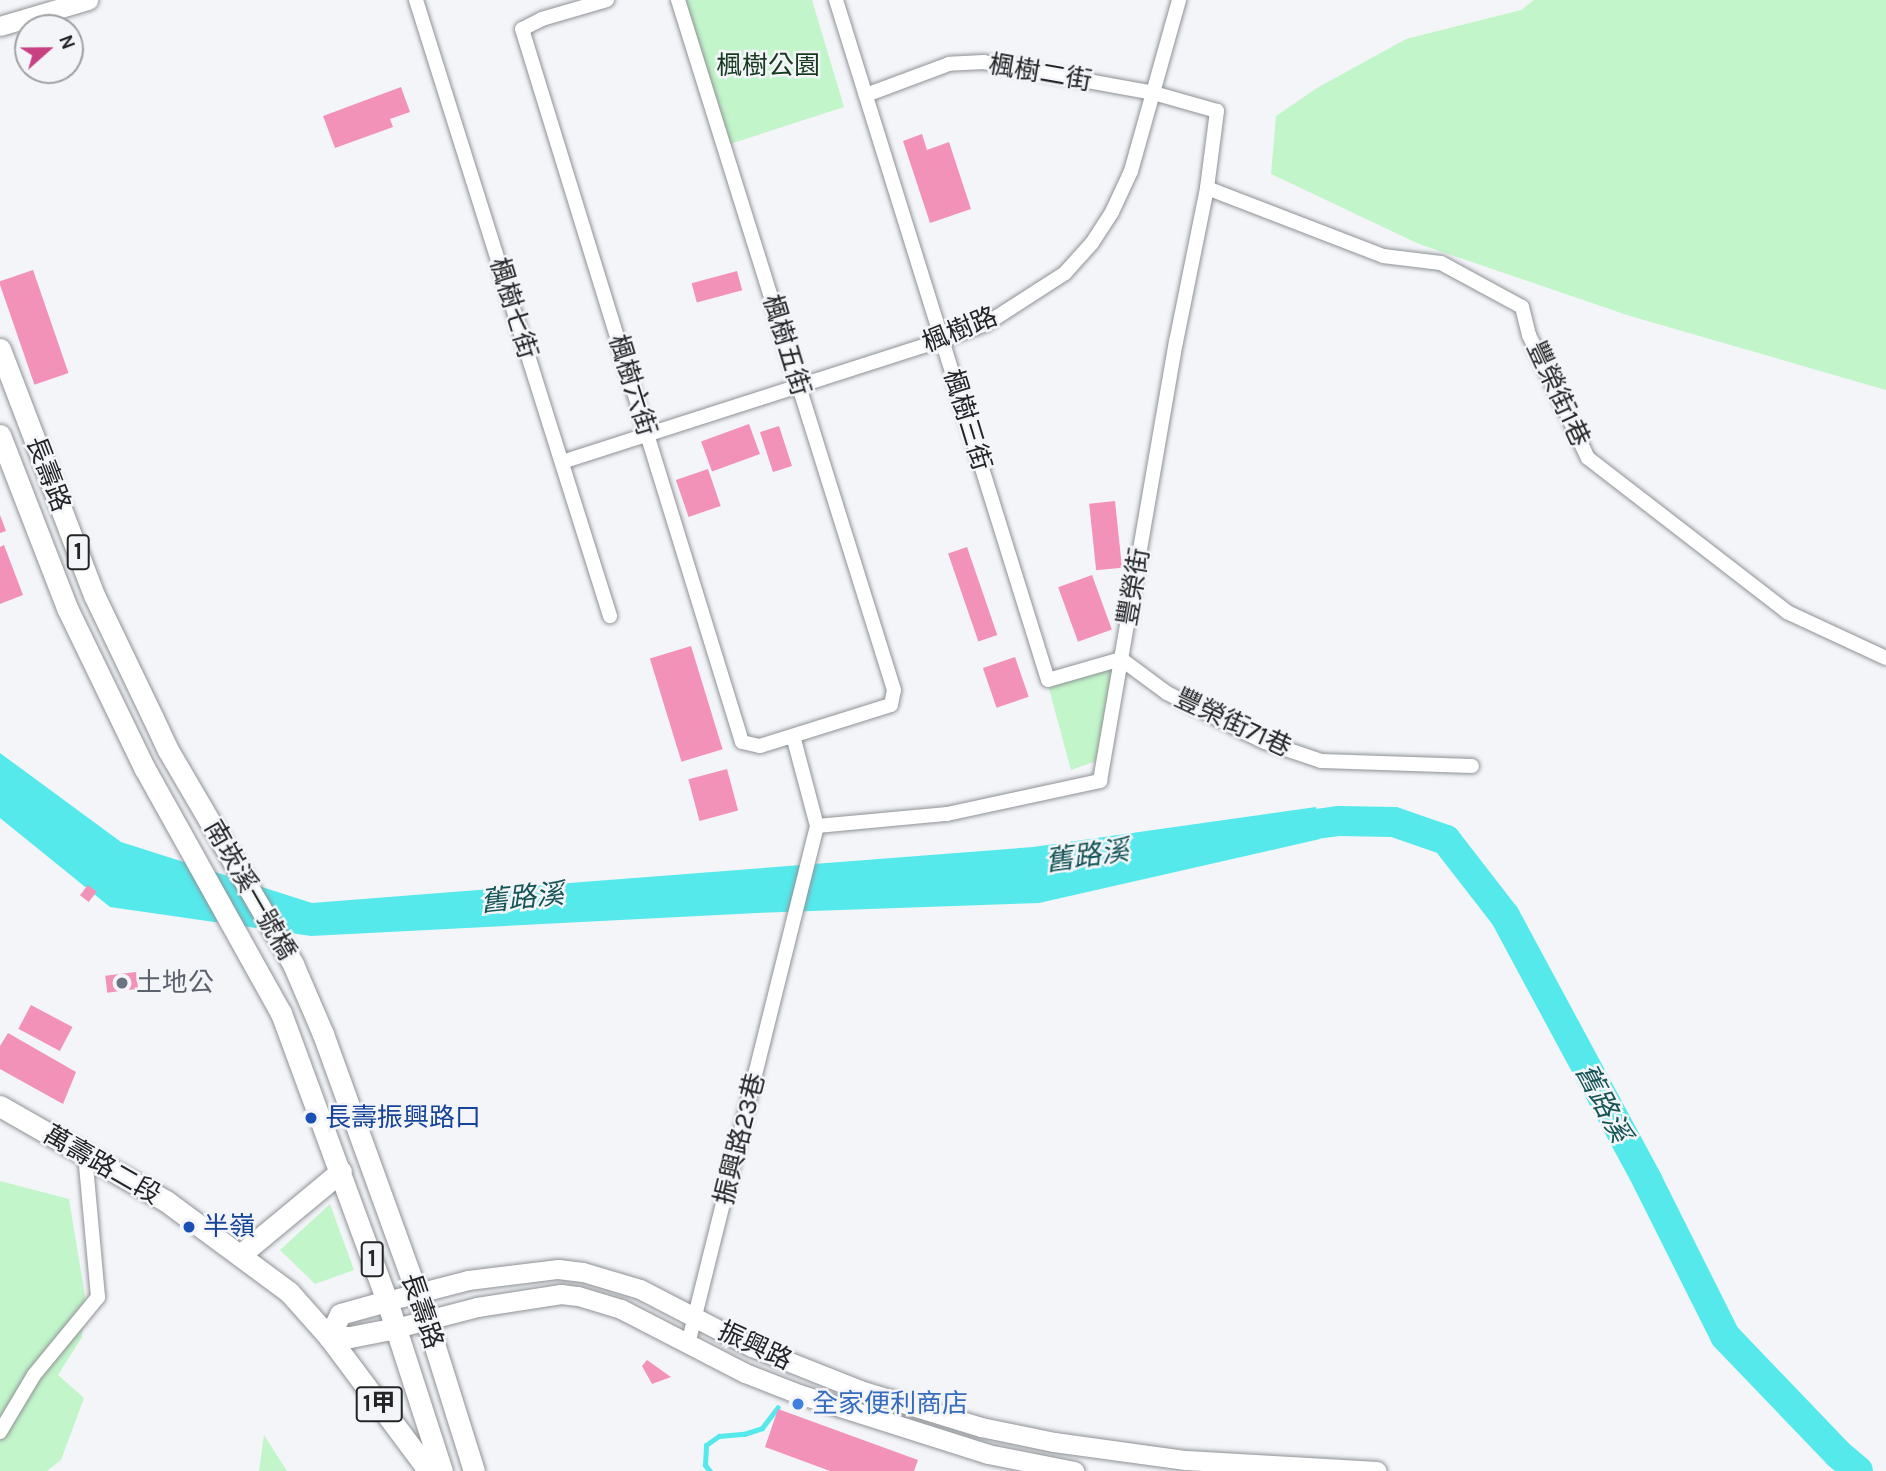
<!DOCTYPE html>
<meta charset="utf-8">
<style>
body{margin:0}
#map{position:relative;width:1886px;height:1471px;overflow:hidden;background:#f3f5f9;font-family:Karla,"Noto Sans TC",sans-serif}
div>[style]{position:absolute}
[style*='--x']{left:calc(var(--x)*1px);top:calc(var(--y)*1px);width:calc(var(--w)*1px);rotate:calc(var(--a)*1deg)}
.green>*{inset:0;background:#c2f5ca}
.water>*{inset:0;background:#55e9ec}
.stream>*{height:5px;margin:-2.5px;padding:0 2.5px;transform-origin:2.5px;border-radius:2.5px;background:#55e9ec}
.river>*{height:30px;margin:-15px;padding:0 15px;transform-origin:15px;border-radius:15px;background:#55e9ec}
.building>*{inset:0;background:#f392b8;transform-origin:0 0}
.roads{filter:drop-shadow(0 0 2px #8f9295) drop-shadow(0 0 2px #8f9295)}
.street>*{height:14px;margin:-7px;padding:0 7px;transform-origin:7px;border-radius:7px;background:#fff}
.secondary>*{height:19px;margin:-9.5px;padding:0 9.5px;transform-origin:9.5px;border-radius:9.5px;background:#fff}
.primary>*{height:21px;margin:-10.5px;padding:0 10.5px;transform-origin:10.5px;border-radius:10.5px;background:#fff}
.dots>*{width:19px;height:19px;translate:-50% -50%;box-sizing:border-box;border:4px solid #f3f5f9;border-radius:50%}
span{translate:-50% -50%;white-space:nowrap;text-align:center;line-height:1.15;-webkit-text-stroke:5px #f3f5f9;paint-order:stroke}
.shield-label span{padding:2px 5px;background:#f3f5f9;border:2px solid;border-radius:5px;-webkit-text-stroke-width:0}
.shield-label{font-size:24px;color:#232425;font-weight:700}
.park-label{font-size:26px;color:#183a20}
.street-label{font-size:26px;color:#232425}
.worship-label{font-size:26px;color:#5b616d}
.left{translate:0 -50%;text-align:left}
.transit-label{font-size:26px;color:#164399}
.shop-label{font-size:26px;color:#366cbe}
.water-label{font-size:28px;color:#165556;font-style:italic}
.north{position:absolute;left:14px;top:14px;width:70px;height:70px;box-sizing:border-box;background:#f3f5f9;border:2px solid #a0a1a4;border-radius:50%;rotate:69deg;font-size:19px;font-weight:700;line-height:28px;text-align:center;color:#232425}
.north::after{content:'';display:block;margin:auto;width:24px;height:32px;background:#c84283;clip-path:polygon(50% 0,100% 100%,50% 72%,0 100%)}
</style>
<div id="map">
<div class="green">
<div style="clip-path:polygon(685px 0,812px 0,844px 107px,730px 144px)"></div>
<div style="clip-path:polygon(1534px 0,1886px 0,1886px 390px,1630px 316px,1419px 244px,1271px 174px,1276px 116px,1317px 88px,1406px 39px,1521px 10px)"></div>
<div style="clip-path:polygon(1121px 664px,1099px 760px,1071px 770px,1048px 685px)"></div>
<div style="clip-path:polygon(0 1181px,69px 1199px,85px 1296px,82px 1337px,58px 1375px,84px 1398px,61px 1460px,47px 1471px,0 1471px)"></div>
<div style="clip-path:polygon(330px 1204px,354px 1270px,315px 1284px,280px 1250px)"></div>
<div style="clip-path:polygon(264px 1435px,287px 1471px,259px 1471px)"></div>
</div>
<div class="water">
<div style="clip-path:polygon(0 753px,121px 842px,312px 903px,1033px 847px,1316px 807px,1320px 839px,1039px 903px,757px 913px,311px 936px,110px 907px,0 818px)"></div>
</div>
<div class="stream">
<div style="--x:710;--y:1471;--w:8;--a:-130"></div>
<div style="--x:705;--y:1465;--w:20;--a:-87"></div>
<div style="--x:706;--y:1445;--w:16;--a:-35"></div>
<div style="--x:719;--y:1436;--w:25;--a:-5"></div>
<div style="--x:744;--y:1434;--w:19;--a:-18"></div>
<div style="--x:762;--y:1428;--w:26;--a:-53"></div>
</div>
<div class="river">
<div style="--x:1279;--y:829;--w:61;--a:-7.6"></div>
<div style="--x:1339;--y:821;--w:55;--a:1"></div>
<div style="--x:1394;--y:822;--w:55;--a:19.1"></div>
<div style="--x:1446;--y:840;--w:96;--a:52.2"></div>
<div style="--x:1505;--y:916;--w:302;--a:61.7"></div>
<div style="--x:1648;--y:1182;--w:172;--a:63.4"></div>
<div style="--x:1725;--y:1336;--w:163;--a:46.2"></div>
<div style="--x:1838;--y:1454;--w:26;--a:40"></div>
</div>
<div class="building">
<div style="clip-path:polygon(401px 87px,410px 112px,390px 119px,393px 127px,335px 148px,323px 116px)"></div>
<div style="clip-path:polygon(922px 134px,927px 150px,949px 142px,971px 209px,930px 223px,903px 141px)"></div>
<div style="left:33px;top:270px;width:109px;height:36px;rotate:71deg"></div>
<div style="left:737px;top:271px;width:20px;height:47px;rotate:75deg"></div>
<div style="left:749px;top:424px;width:32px;height:51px;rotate:70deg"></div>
<div style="left:779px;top:426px;width:42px;height:20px;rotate:72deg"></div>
<div style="left:708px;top:469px;width:39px;height:34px;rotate:71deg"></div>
<div style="left:1115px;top:501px;width:67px;height:26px;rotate:84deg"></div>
<div style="clip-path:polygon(0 515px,6px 531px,0 533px)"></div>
<div style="clip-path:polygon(4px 545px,23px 595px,0 604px,0 547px)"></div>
<div style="left:967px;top:547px;width:93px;height:20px;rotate:71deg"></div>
<div style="left:1092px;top:575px;width:58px;height:36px;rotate:70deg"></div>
<div style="left:691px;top:646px;width:108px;height:43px;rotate:73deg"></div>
<div style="left:1015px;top:657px;width:42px;height:34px;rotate:71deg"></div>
<div style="left:727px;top:769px;width:43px;height:40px;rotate:75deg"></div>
<div style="left:88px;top:885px;width:11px;height:13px;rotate:38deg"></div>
<div style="left:136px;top:972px;width:17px;height:31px;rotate:83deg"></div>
<div style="left:31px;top:1005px;width:47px;height:27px;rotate:28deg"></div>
<div style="clip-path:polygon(8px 1033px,76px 1072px,63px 1104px,0 1069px,0 1046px)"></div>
<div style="clip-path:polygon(647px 1360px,671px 1377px,652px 1384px,642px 1366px)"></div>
<div style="clip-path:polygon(778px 1409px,918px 1460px,914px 1471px,830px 1471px,765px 1447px)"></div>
</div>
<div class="roads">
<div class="street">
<div style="--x:416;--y:0;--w:646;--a:72.52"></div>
<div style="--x:607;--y:0;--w:68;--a:163.7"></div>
<div style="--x:542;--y:19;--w:22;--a:153"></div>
<div style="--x:522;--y:29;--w:746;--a:72.85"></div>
<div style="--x:742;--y:742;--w:18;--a:13"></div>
<div style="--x:760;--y:746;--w:137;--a:-17.4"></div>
<div style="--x:891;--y:705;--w:15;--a:-79"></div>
<div style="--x:894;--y:690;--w:723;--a:-107.38"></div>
<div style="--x:836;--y:0;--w:712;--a:72.68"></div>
<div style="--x:1048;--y:680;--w:76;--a:-16"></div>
<div style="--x:1121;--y:659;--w:57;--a:36.5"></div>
<div style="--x:1167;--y:693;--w:84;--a:26.9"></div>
<div style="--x:1242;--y:731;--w:25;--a:26"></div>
<div style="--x:1265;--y:742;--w:59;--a:18.7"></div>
<div style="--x:1321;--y:761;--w:151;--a:1.9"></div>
<div style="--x:1207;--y:188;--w:189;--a:21.1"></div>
<div style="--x:1383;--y:256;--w:58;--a:6.9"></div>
<div style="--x:1441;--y:263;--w:92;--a:28.5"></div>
<div style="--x:1522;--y:307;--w:29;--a:76"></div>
<div style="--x:1529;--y:335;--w:136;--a:64.4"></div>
<div style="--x:1588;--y:458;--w:252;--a:37.7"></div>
<div style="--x:1787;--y:612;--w:109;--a:24.9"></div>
<div style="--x:562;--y:462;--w:399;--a:-17.8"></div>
<div style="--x:942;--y:340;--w:47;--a:-20"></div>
<div style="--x:986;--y:324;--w:94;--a:-32.8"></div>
<div style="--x:1065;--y:273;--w:40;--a:-48"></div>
<div style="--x:1092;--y:243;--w:37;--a:-57"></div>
<div style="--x:1112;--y:212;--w:45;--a:-65.1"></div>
<div style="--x:1131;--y:171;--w:178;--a:-74.3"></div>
<div style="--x:817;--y:826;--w:131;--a:-5.3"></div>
<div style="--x:947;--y:814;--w:157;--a:-12.2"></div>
<div style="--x:1100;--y:781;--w:446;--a:-80.2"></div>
<div style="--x:1176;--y:342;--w:157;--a:-78.6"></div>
<div style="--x:1207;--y:188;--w:78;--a:-82.6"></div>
<div style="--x:1217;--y:111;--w:66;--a:-164.1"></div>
<div style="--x:1154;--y:93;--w:173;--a:-169.7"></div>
<div style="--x:984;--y:62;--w:35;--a:177"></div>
<div style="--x:949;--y:64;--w:89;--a:159.5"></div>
<div style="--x:688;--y:1344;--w:534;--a:-76.02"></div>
<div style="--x:817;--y:826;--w:93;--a:-104.9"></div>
<div style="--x:0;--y:1432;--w:66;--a:-59.2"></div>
<div style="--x:34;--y:1375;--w:101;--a:-50.6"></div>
<div style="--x:98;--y:1297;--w:143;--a:-95.2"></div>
</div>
<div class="secondary">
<div style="--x:0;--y:26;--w:92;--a:-16.5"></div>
<div style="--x:387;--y:1301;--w:84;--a:-14.5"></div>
<div style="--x:468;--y:1280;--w:91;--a:-7"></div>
<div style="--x:558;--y:1269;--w:25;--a:7"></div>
<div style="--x:583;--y:1272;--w:59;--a:16.6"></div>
<div style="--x:640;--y:1289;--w:126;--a:27.4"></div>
<div style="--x:752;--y:1347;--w:116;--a:21.7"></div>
<div style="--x:860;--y:1390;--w:127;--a:17"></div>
<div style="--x:981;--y:1427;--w:75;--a:11.6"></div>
<div style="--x:1054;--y:1442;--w:133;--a:7.8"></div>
<div style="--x:1186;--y:1460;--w:191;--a:3.3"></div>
<div style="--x:396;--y:1328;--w:84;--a:-14.5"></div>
<div style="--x:477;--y:1307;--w:85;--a:-8.8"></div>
<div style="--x:561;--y:1294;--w:17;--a:7"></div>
<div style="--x:578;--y:1296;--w:45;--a:16.8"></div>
<div style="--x:621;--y:1309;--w:140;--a:27.3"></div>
<div style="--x:745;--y:1373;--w:58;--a:21.3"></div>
<div style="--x:799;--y:1394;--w:198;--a:17.6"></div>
<div style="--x:988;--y:1454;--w:88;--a:11.2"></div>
</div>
<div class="primary">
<div style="--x:0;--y:349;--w:263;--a:69.1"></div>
<div style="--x:94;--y:595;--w:136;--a:64.4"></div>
<div style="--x:153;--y:718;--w:35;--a:65"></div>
<div style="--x:168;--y:750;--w:248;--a:59.7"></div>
<div style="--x:293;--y:964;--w:76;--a:66.8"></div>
<div style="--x:323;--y:1034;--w:302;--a:70.1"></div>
<div style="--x:426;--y:1318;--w:160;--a:72.6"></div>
<div style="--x:0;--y:435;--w:186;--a:68.8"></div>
<div style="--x:67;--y:608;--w:179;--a:64.2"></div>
<div style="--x:145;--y:769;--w:279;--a:60.9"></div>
<div style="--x:281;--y:1013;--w:307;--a:69.8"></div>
<div style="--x:387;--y:1301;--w:179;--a:72.1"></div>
<div style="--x:0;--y:1106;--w:191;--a:29.8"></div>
<div style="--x:166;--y:1201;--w:153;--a:36.5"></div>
<div style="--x:289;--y:1292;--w:60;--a:48.4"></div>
<div style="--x:329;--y:1337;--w:167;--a:53.3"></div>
<div style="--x:240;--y:1255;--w:131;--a:-39.7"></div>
<div style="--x:329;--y:1337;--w:25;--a:-64"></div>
<div style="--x:340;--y:1314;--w:49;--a:-15.5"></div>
<div style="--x:329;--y:1337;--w:21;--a:0"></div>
<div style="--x:350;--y:1337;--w:47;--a:-11.1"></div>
</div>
</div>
<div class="dots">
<div style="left:122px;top:983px;background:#6b7280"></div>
<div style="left:311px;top:1118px;background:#1a4fb4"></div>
<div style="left:189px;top:1227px;background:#1a4fb4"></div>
<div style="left:798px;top:1404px;background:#3f7fe0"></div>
</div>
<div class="shield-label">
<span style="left:78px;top:552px">1</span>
<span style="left:372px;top:1259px">1</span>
<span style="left:379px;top:1404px">1甲</span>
</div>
<div class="park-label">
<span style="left:768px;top:66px">楓樹公園</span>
</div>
<div class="street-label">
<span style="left:1040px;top:73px;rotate:10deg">楓樹二街</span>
<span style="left:513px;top:308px;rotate:73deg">楓樹七街</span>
<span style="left:960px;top:330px;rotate:-22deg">楓樹路</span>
<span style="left:786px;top:345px;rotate:73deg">楓樹五街</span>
<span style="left:632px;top:385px;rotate:73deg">楓樹六街</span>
<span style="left:1558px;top:394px;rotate:65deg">豐榮街1巷</span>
<span style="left:967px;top:420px;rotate:73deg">楓樹三街</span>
<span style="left:48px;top:474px;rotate:69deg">長壽路</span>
<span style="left:1134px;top:587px;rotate:-80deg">豐榮街</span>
<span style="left:1233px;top:723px;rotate:25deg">豐榮街71巷</span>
<span style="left:250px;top:890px;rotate:60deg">南崁溪一號橋</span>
<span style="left:740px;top:1139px;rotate:-76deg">振興路23巷</span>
<span style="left:102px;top:1165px;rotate:30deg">萬壽路二段</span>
<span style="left:422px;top:1311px;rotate:71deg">長壽路</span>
<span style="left:755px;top:1346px;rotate:25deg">振興路</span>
</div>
<div class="worship-label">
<span class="left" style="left:136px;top:983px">土地公</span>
</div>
<div class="transit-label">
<span class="left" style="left:325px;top:1118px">長壽振興路口</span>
<span class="left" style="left:203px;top:1227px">半嶺</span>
</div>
<div class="shop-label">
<span class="left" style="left:812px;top:1404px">全家便利商店</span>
</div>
<div class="water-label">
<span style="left:1087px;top:856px;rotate:-8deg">舊路溪</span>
<span style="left:522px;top:898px;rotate:-6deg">舊路溪</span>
<span style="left:1603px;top:1103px;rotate:62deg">舊路溪</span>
</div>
<div class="north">N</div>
</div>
